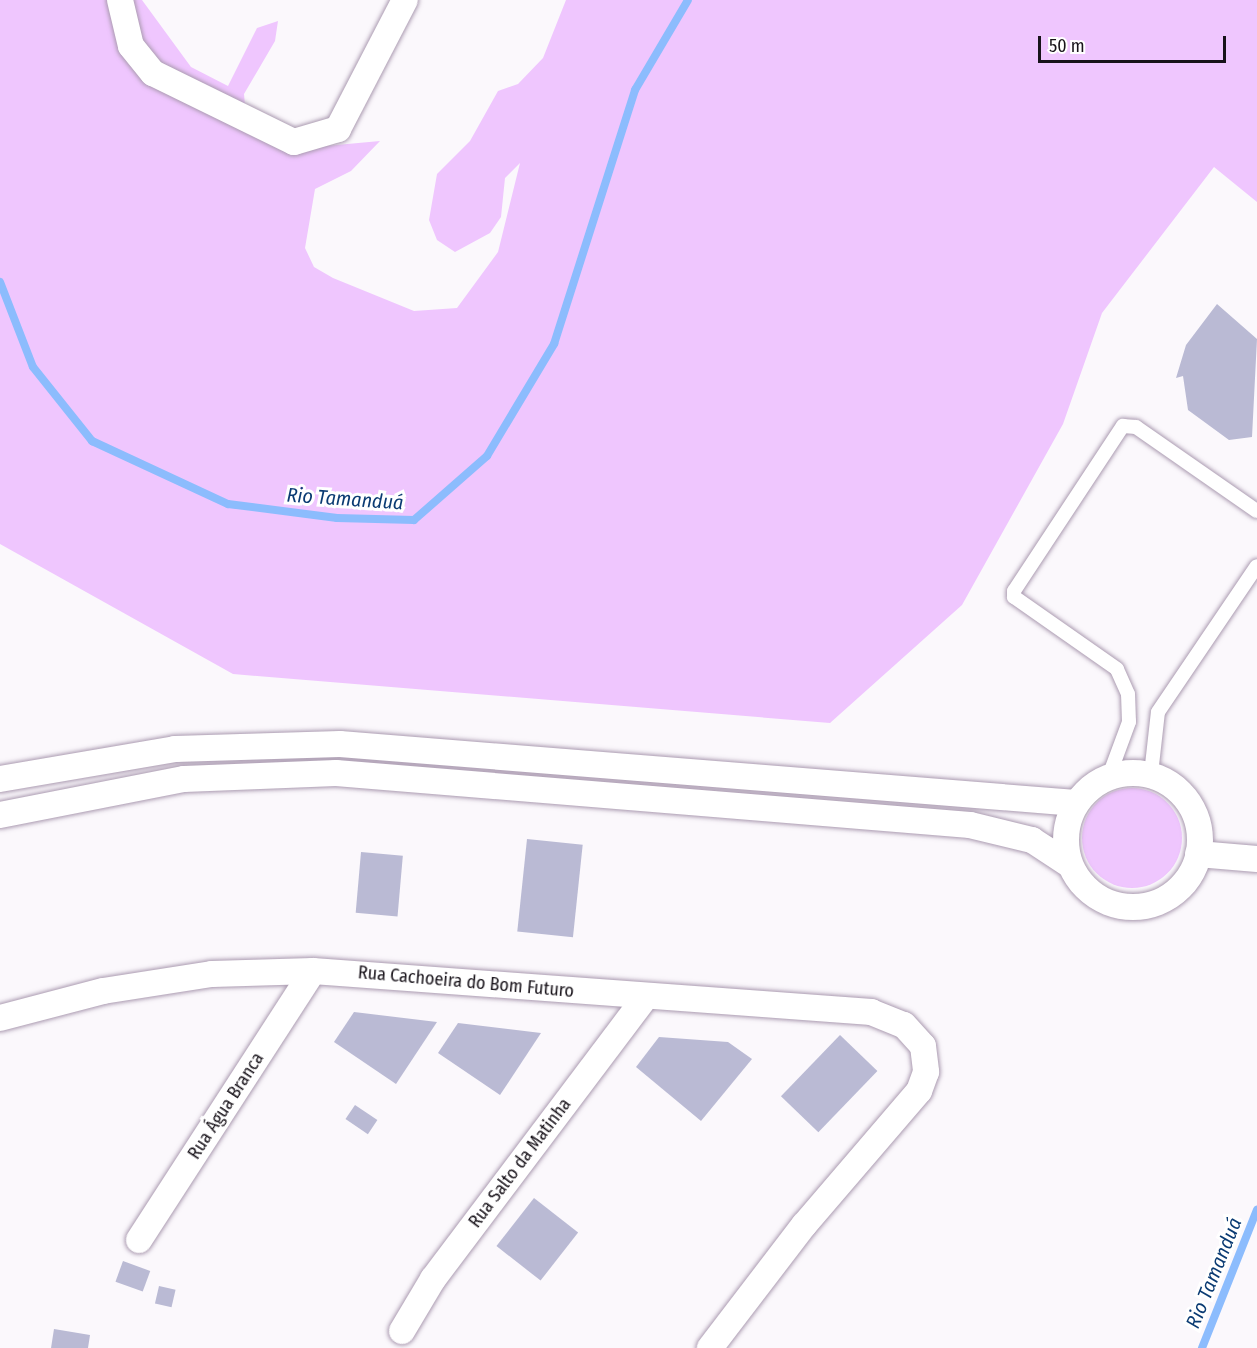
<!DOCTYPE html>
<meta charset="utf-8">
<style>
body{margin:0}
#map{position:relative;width:1257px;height:1348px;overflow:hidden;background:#fbf8fc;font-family:"Fira Sans Condensed",sans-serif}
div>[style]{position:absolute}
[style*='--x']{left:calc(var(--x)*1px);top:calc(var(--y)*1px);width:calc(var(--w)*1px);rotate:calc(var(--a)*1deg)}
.green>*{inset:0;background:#efc6fe}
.round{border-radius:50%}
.stream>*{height:8px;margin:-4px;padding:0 4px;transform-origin:4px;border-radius:4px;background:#8cbcfd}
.building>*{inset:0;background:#babad4;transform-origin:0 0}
.roads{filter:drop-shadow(0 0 2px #ab9bb1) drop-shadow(0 0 2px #ab9bb1)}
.lane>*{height:14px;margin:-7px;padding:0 7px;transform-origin:7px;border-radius:7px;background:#fff}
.street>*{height:26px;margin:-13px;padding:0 13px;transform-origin:13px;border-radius:13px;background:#fff}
.street>.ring{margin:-13px;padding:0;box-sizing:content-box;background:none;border:26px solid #fff;border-radius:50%}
span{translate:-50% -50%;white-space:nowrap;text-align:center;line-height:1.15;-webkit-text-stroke:6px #fff;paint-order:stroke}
.street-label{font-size:18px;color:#18131a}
.water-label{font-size:20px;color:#0b3b73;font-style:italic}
.scale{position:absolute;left:1038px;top:36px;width:188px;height:27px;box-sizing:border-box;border:3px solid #18131a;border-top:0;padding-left:8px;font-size:18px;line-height:21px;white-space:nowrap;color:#18131a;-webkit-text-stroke:4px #fff;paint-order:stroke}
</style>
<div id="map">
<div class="green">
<div style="clip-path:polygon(0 0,142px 0,191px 67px,228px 86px,257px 28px,278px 21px,275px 41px,244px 94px,246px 117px,257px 133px,273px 146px,293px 149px,380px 141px,351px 171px,315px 189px,305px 248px,314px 267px,333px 278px,414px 311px,457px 308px,498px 252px,520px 163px,505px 178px,501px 217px,490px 233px,455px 252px,437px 240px,429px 220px,437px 174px,470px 141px,498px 91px,518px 84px,543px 58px,566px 0,1257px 0,1257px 202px,1214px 167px,1102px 313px,1063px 424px,962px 605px,830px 723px,233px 674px,0 544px)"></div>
<div class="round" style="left:1082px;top:788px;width:100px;height:100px"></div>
</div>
<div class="stream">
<div style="--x:0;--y:282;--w:91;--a:68.8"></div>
<div style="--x:33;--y:367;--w:95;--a:51.4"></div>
<div style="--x:92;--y:441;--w:150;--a:24.9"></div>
<div style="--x:228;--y:504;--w:110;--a:7.3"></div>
<div style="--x:337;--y:518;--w:77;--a:1.5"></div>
<div style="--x:414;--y:520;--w:97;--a:-41.2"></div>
<div style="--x:487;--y:456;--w:131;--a:-59.1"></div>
<div style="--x:554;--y:344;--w:267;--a:-72.3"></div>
<div style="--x:635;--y:90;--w:104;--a:-59.5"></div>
<div style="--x:1202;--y:1348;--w:149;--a:-68.3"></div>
</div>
<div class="building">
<div style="clip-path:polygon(1217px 304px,1257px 339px,1252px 437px,1229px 440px,1188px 410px,1183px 376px,1176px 378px,1186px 345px)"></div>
<div style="left:527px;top:839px;width:56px;height:93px;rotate:6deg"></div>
<div style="left:361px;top:852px;width:42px;height:61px;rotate:5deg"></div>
<div style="clip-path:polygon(354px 1012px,437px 1022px,396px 1084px,334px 1042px)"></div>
<div style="clip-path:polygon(458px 1023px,541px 1033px,500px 1095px,438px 1053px)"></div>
<div style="left:840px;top:1035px;width:52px;height:85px;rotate:44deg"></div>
<div style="clip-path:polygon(659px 1037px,728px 1042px,752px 1059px,701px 1121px,636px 1067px)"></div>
<div style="left:355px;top:1105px;width:27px;height:17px;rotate:34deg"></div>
<div style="left:534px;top:1198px;width:56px;height:61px;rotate:38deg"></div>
<div style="left:123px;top:1261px;width:29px;height:22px;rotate:20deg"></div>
<div style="left:159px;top:1286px;width:17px;height:18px;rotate:13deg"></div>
<div style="clip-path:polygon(54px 1329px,90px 1335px,88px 1348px,51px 1348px)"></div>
</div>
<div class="roads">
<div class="lane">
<div style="--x:1151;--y:774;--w:62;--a:-83.6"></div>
<div style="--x:1158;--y:712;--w:176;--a:-55.9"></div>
<div style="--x:1109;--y:776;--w:58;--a:-69.7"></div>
<div style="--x:1129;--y:722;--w:28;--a:-92"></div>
<div style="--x:1128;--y:694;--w:27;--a:-114"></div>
<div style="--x:1117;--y:669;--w:126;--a:-145"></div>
<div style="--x:1014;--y:597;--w:6;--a:-90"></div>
<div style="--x:1014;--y:591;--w:198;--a:-56.6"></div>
<div style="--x:1123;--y:426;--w:13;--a:4"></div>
<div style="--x:1136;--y:427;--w:147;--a:34.8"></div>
</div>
<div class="street">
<div style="--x:120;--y:0;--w:47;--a:76.6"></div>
<div style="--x:131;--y:46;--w:35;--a:51"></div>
<div style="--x:153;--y:73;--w:157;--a:26.1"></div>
<div style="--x:294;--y:142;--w:46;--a:-16.5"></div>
<div style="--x:338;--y:129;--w:145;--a:-62.6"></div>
<div class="ring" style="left:1066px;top:773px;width:108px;height:108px"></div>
<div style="--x:0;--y:779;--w:178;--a:-9.7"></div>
<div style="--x:175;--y:749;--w:165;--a:-1.7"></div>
<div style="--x:340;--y:744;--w:738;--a:4.58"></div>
<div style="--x:0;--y:815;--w:187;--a:-11.1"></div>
<div style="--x:184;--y:779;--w:152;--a:-2.3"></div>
<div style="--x:336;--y:773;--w:636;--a:4.69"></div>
<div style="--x:970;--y:825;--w:64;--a:13.6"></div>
<div style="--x:1032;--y:840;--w:45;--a:33.3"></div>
<div style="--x:1198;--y:854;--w:59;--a:4.8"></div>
<div style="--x:0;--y:1018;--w:106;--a:-14.7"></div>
<div style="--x:103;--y:991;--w:110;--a:-8.9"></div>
<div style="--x:212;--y:974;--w:101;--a:-1.7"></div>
<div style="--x:313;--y:971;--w:560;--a:4.2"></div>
<div style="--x:871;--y:1012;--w:35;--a:22"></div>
<div style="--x:904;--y:1025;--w:28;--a:48"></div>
<div style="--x:923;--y:1046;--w:26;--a:83"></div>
<div style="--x:926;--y:1072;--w:20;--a:110"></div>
<div style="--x:919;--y:1091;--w:177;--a:130.6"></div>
<div style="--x:804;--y:1225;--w:155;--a:127.4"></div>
<div style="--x:139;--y:1240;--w:320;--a:-57.1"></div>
<div style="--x:402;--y:1331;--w:61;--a:-59.2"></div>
<div style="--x:433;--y:1279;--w:352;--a:-53"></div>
</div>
</div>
<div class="street-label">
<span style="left:466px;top:982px;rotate:5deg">Rua Cachoeira do Bom Futuro</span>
<span style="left:226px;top:1106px;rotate:-57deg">Rua Água Branca</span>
<span style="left:520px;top:1163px;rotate:-53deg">Rua Salto da Matinha</span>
</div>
<div class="water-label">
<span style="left:345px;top:499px;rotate:4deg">Rio Tamanduá</span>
<span style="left:1214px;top:1273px;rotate:-68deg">Rio Tamanduá</span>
</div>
<div class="scale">50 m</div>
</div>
